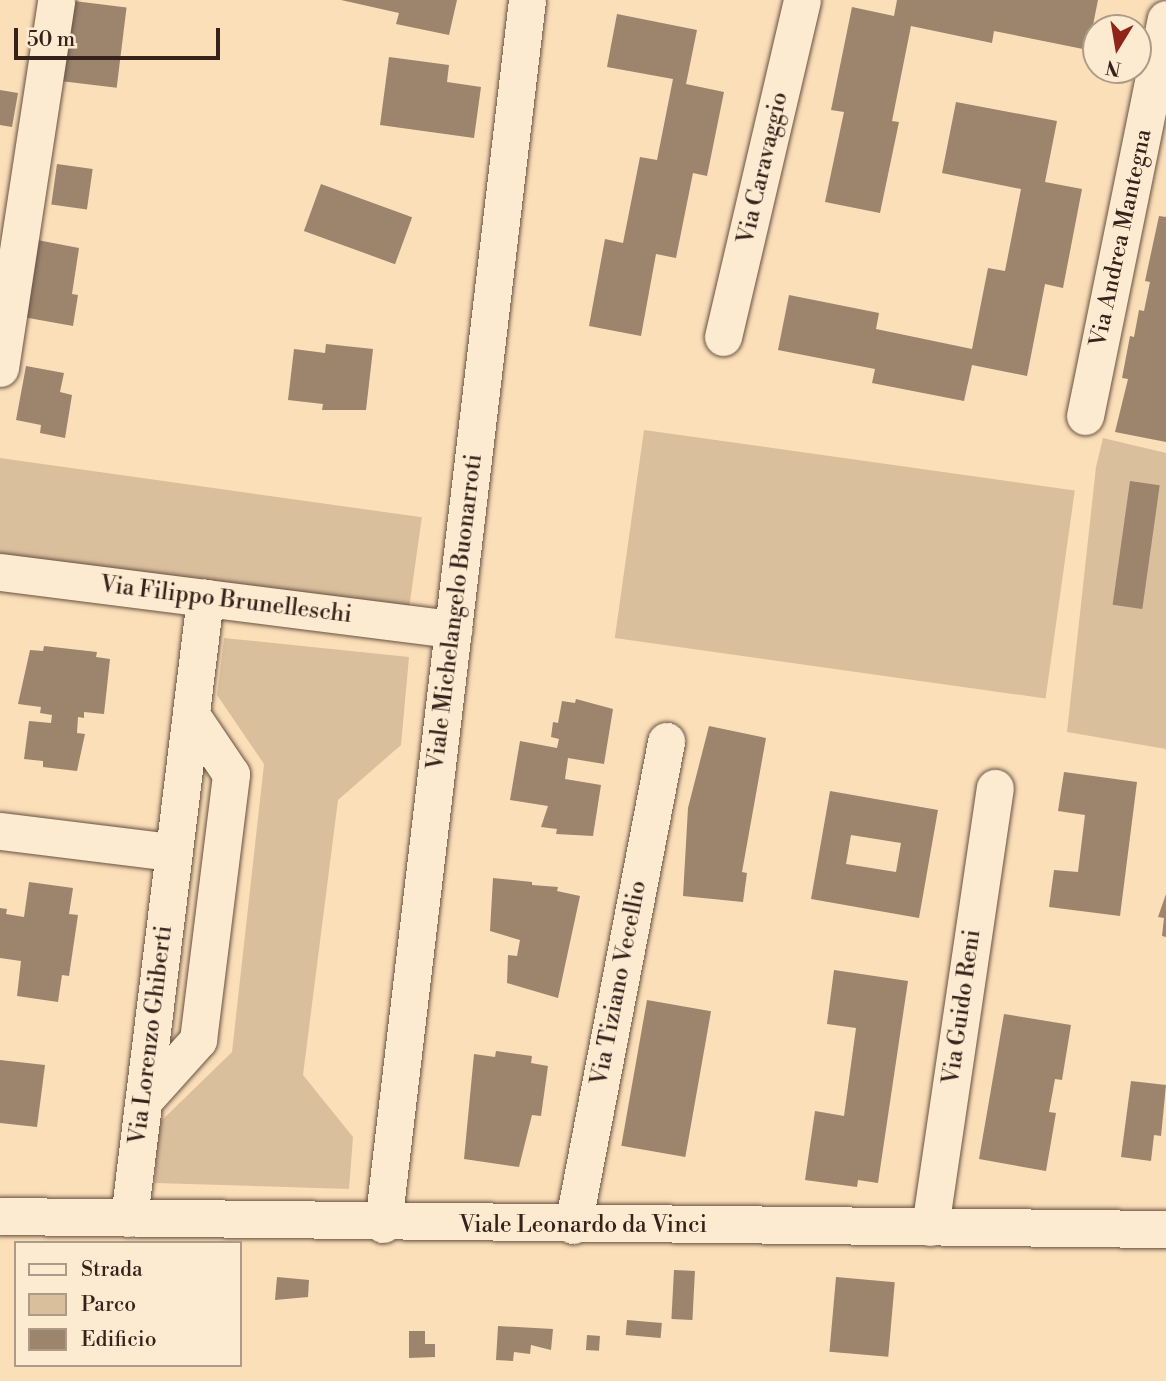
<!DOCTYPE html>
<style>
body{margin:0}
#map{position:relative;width:1166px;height:1381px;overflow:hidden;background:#fbdfb8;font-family:"Libre Bodoni",serif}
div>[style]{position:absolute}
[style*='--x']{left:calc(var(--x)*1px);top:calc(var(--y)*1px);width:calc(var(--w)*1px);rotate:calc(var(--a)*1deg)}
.green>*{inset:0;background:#dabf9d;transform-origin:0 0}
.building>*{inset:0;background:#9c846d;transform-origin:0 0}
.roads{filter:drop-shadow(0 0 2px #675142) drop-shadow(0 0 2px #675142)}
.minor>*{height:37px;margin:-18.5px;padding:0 18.5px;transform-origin:18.5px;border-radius:18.5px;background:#fcead1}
span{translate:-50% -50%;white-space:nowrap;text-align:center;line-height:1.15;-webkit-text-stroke:5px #fcead1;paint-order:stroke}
.street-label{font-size:23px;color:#36221b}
.legend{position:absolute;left:14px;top:1241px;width:228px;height:126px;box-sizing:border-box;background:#fcead1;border:2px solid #ad9a88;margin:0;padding:9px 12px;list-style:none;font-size:21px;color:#36221b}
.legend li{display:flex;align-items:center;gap:14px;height:35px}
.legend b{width:35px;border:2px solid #ad9a88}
.north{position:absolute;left:1082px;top:14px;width:70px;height:70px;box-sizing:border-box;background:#fcead1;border:2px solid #ad9a88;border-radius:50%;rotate:191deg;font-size:19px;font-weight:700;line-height:28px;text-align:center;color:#36221b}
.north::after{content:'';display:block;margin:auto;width:24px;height:32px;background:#8f2418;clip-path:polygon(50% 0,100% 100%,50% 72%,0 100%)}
.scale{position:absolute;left:14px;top:28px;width:206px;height:32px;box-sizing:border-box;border:4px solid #36221b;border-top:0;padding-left:9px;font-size:21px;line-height:24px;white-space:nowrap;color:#36221b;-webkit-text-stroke:5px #fcead1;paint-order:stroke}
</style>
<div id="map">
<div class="green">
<div style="left:644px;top:430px;width:435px;height:210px;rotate:8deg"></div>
<div style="clip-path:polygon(1103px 438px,1166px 453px,1166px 749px,1067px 732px,1096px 467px)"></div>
<div style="left:0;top:458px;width:426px;height:96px;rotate:8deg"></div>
<div style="clip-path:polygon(224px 638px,409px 657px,401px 745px,338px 800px,303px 1075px,353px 1137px,349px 1189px,155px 1183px,158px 1124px,232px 1052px,264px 764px,217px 695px)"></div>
</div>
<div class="building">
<div style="left:66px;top:0;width:61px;height:81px;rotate:7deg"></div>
<div style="clip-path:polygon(341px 0,457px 0,449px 35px,396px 24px,399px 13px)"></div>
<div style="clip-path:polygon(897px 0,1098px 0,1088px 50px,994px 31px,992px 43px,911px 26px,892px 121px,899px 122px,880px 213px,825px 202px,844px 112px,831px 110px,852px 7px,894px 16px)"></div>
<div style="clip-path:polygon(617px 14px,697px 30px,686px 84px,724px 92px,707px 176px,693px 173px,676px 258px,656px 254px,641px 336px,589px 326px,605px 239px,623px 243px,640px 157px,657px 160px,673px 79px,607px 67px)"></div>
<div style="clip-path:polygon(389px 57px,449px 65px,447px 82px,481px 87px,474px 138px,380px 125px)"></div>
<div style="clip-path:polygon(0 90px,18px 93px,12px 127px,0 125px)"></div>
<div style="clip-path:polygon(956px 102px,1057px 121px,1045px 182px,1082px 189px,1063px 288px,1045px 284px,1027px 376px,972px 365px,964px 401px,872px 383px,875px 369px,778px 350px,789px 295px,879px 313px,876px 329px,972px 349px,988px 268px,1005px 271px,1021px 189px,942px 173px)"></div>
<div style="left:57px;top:164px;width:36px;height:41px;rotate:8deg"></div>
<div style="left:321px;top:184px;width:97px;height:50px;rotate:20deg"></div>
<div style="clip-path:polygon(1159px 216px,1166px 217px,1166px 442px,1115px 432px,1128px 379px,1122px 378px,1130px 336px,1134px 337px,1139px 310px,1144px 311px,1150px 282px,1145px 281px)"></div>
<div style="clip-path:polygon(32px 239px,79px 248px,72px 294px,78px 295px,73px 326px,23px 317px)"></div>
<div style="clip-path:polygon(326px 344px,373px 349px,366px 410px,322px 410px,323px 404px,288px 400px,294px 349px,325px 353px)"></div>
<div style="clip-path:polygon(26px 366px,64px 373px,60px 392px,72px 395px,65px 438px,40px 433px,41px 425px,16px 420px)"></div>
<div style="left:1130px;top:481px;width:30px;height:125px;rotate:8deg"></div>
<div style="clip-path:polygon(44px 646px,97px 652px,96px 657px,110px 659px,104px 714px,84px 712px,84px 718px,78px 717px,77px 733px,85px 734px,77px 771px,43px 767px,43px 761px,24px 759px,29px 721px,51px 723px,52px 715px,40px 713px,41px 707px,18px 704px,30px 650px,43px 651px)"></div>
<div style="clip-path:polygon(576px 699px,613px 709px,604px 764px,568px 758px,565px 779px,601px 785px,593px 836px,556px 834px,557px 829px,541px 827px,548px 806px,510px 800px,520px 741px,557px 748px,559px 739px,551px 737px,553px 722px,558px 723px,562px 701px,575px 703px)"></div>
<div style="clip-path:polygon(709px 726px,766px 738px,742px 872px,747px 873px,743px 902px,683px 896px,688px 808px)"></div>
<div style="clip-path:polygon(1064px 772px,1137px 782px,1120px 916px,1049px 907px,1054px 870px,1078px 872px,1085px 815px,1058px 811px)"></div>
<div style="clip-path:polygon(evenodd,830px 791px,938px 810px,919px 918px,811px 899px,830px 791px,851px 835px,901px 843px,896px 872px,846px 864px,851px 835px)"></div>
<div style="clip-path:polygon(493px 878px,532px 882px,532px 885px,558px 887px,557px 891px,580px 896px,558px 998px,507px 983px,508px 955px,517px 956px,520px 940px,490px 931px)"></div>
<div style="clip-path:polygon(29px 882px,73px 888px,69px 914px,78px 915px,69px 976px,62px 975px,58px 1002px,17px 996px,21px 961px,0 958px,0 908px,7px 909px,6px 914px,24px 917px)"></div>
<div style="clip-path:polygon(1166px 894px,1166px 937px,1162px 936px,1164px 918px,1158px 917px)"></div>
<div style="clip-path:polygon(834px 970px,908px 981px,878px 1183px,858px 1180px,857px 1187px,805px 1180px,815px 1111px,844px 1116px,856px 1028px,827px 1024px)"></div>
<div style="left:647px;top:1000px;width:65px;height:148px;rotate:10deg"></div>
<div style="clip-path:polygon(1004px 1014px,1071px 1025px,1062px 1080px,1055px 1079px,1049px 1112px,1056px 1113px,1046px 1171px,979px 1159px)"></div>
<div style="clip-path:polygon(496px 1051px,532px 1056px,531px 1063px,548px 1066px,541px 1116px,532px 1115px,519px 1167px,464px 1159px,474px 1054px,495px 1057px)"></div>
<div style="clip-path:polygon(0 1060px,45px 1065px,37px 1127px,0 1123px)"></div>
<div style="clip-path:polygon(1131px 1081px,1166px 1085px,1161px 1136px,1154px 1135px,1151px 1161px,1121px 1157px)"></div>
<div style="left:674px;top:1270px;width:21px;height:49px;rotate:3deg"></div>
<div style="clip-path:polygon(277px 1277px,309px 1280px,308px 1297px,275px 1300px)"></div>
<div style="left:836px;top:1277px;width:59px;height:75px;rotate:5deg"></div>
<div style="left:627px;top:1320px;width:35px;height:15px;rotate:5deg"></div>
<div style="clip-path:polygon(498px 1326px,553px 1329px,551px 1350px,531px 1345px,530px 1354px,514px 1352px,513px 1361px,496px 1360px)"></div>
<div style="clip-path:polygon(409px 1331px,425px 1331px,425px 1344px,435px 1344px,435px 1357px,409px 1358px)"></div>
<div style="left:587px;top:1335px;width:13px;height:15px;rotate:4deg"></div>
</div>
<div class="roads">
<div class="minor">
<div style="--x:723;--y:337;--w:346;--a:-76.8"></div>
<div style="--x:0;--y:368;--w:372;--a:-81.3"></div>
<div style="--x:1085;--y:416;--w:405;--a:-78.5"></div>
<div style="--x:0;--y:572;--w:457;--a:7.2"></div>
<div style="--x:0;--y:831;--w:173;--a:7"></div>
<div style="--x:144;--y:1100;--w:81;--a:-48"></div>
<div style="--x:198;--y:1040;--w:268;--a:-82.9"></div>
<div style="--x:231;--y:774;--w:71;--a:-124.1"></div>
<div style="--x:0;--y:1216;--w:1166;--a:0.64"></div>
<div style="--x:129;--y:1218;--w:625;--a:-83.01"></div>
<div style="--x:383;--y:1224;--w:1232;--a:-83.29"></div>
<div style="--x:573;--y:1225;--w:493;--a:-79.1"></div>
<div style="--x:930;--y:1227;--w:444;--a:-81.6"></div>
</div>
</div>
<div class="street-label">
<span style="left:763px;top:168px;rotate:-77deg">Via Caravaggio</span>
<span style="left:1121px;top:238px;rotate:-78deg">Via Andrea Mantegna</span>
<span style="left:226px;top:600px;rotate:7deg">Via Filippo Brunelleschi</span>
<span style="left:455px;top:612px;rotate:-83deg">Viale Michelangelo Buonarroti</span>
<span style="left:619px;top:983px;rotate:-79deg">Via Tiziano Vecellio</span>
<span style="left:962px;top:1007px;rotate:-82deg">Via Guido Reni</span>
<span style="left:151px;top:1035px;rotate:-83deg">Via Lorenzo Ghiberti</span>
<span style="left:583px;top:1225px">Viale Leonardo da Vinci</span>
</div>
<ul class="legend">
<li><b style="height:9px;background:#fcead1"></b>Strada</li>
<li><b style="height:19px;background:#dabf9d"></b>Parco</li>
<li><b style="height:19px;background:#9c846d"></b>Edificio</li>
</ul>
<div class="north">N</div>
<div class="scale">50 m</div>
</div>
